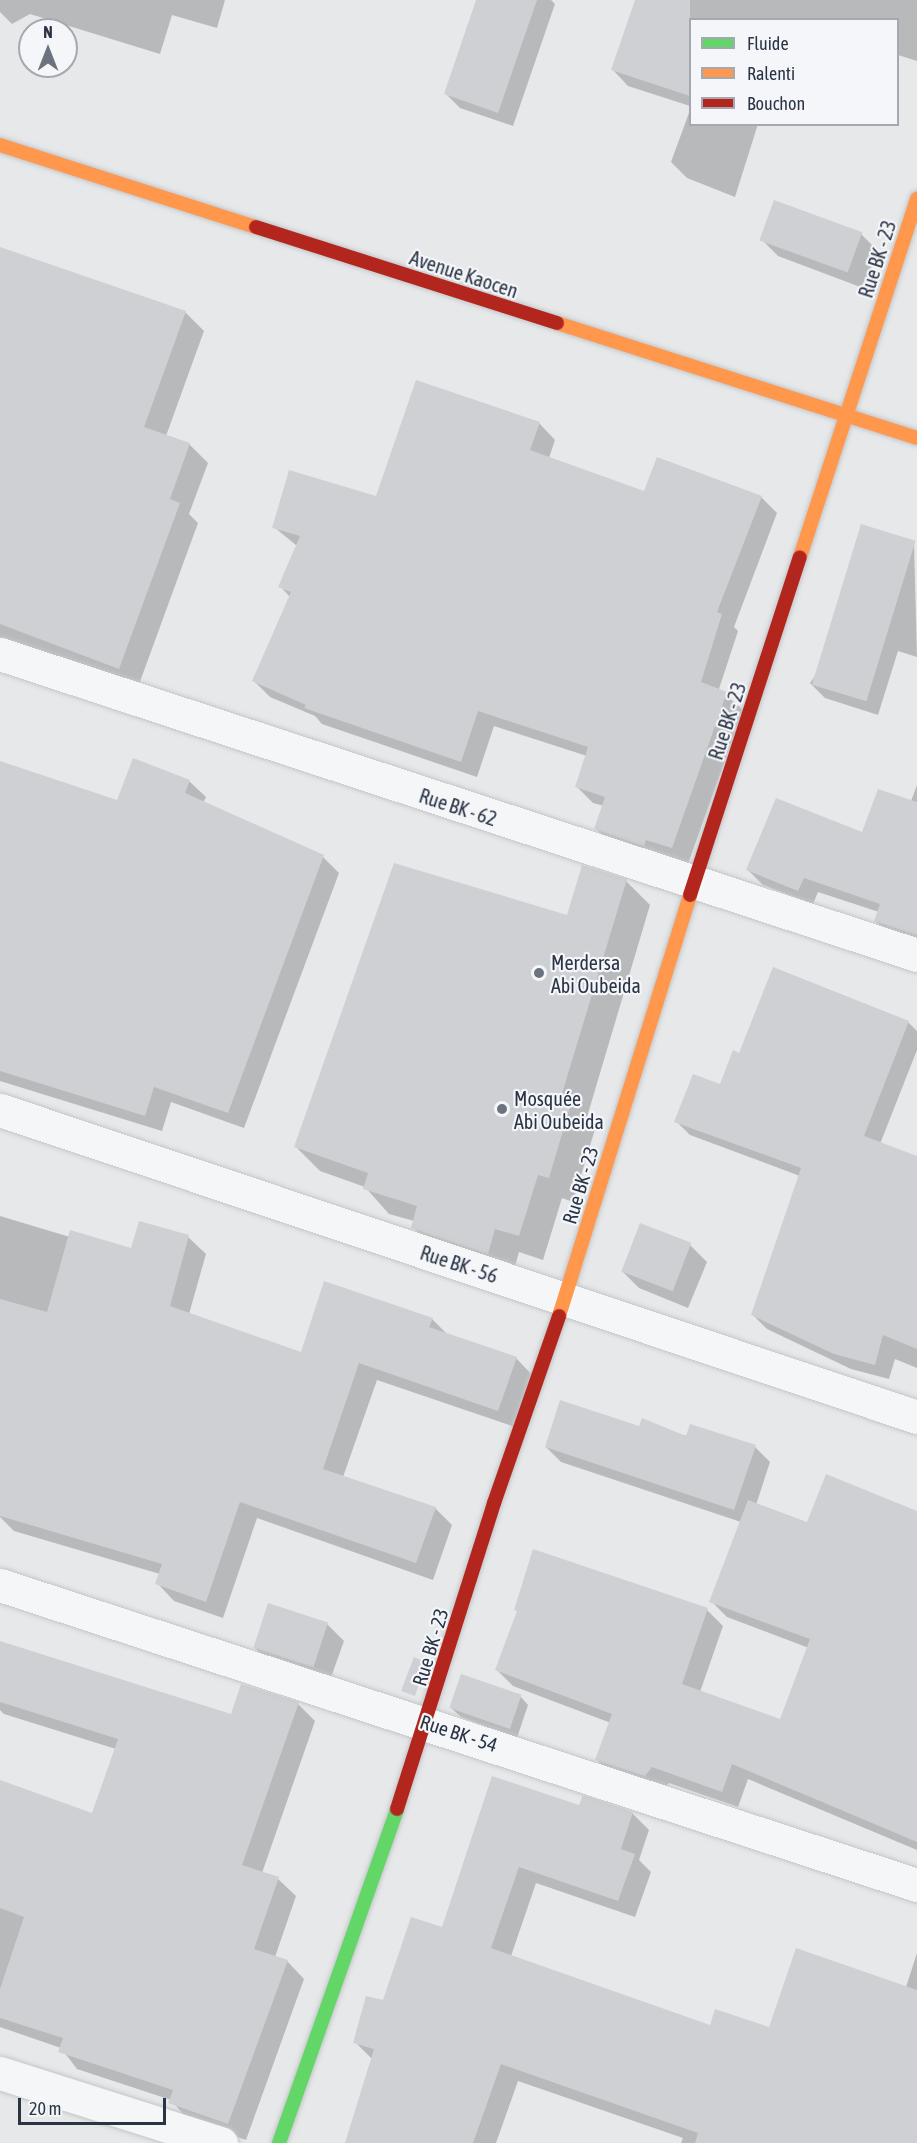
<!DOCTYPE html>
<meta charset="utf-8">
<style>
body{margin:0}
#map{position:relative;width:917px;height:2143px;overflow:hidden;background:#e6e8ea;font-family:"Asap Condensed",sans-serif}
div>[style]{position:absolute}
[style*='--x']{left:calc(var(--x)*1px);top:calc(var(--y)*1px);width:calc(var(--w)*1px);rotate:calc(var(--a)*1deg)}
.shadow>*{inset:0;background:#0003}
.building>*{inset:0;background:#ced0d3;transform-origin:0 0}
.roads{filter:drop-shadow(0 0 2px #c4c6c8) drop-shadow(0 0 2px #c4c6c8)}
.street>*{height:33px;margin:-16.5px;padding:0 16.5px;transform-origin:16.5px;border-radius:16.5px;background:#f5f6f7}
.fast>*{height:14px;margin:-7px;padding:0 7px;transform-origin:7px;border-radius:7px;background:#63d668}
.slow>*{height:14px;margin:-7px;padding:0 7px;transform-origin:7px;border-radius:7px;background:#ff974d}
.jam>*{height:14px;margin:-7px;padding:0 7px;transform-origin:7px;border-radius:7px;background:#b3261e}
.dots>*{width:16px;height:16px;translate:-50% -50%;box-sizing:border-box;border:3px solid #f4f6f9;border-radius:50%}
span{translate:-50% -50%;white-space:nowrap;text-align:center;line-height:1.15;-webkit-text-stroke:4.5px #f4f6f9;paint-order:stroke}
.street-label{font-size:20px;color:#2b3445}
.poi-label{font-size:20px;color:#2b3445}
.left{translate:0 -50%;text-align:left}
.legend{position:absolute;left:689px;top:18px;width:210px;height:108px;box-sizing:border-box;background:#f4f6f9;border:2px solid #a4a8b1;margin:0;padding:8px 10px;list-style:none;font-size:18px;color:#2b3445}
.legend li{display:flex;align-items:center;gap:12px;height:30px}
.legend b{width:30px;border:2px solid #a4a8b1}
.north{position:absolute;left:18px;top:18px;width:60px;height:60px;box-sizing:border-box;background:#f4f6f9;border:2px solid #a4a8b1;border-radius:50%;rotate:0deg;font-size:16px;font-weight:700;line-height:24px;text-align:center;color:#2b3445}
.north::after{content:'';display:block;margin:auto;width:21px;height:27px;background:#6c737f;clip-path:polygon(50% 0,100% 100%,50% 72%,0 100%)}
.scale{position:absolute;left:18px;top:2098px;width:148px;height:27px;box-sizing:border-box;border:3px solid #2b3445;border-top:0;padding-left:8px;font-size:18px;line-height:21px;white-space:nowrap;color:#2b3445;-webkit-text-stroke:4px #f4f6f9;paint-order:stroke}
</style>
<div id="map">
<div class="shadow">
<div style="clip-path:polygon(0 0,225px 0,217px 28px,172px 15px,160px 54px,30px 14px,12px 24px,0 12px)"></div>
<div style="clip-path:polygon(477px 0,551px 0,555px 4px,513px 126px,460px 108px,446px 94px)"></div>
<div style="clip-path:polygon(636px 0,917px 0,917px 61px,898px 55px,898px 20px,690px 20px,690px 106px,628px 86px,613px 70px)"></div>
<div style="clip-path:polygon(690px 110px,690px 124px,758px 124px,735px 197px,687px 178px,671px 162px)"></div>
<div style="clip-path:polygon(861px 234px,878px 251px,863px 288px,778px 256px,761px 239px)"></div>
<div style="clip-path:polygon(0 248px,185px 312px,204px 331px,166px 436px,189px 444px,208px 463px,189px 514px,198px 523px,138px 687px,0 638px)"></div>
<div style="clip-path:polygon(539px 423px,555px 440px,549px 458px,645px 493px,761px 497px,777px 513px,734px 627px,738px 631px,719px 689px,743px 710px,688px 864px,612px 845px,596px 829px,604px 806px,593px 803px,577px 787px,587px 756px,494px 726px,477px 777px,322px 724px,315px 716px,270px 697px,253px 680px,290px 597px,280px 586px,297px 546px,274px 527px,377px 498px)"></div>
<div style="clip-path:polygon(914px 542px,917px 657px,898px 651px,878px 715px,825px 698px,810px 683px)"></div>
<div style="clip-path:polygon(0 772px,118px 802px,189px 781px,206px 797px,203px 803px,323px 857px,339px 873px,244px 1128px,171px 1102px,162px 1131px,0 1081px)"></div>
<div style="clip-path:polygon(917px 785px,917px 945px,890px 935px,875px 921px,879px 912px,818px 892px,813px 904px,763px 885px,748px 870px,863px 834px,911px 801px)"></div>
<div style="clip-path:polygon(626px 881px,650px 905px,587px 1117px,596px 1126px,573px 1202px,562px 1198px,543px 1260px,519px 1252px,512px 1277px,437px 1252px,413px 1227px,414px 1221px,389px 1214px,365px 1187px,320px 1171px,296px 1147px,568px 916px)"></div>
<div style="clip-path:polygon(908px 1022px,917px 1031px,917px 1050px,880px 1144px,917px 1157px,917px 1368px,895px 1359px,889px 1379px,851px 1369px,767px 1329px,753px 1315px,800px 1176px,690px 1135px,676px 1121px,721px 1086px,740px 1055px)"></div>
<div style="clip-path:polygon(0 1216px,70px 1237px,132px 1250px,188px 1237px,206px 1254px,189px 1314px,302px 1354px,432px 1319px,448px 1335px,516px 1358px,533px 1376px,515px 1427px,377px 1380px,343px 1477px,435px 1508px,452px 1525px,433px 1580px,257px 1518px,223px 1618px,174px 1601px,157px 1583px,160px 1574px,14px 1531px,0 1517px)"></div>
<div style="clip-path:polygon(690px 1245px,707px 1262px,688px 1308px,639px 1288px,622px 1271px)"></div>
<div style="clip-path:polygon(640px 1428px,755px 1447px,770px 1462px,756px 1505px,808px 1523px,917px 1512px,917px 1850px,748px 1779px,738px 1807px,669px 1783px,662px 1792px,613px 1776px,597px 1760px,611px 1723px,513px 1686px,497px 1670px,707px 1610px,723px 1626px,700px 1692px,781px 1721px,809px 1648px,727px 1617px,711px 1601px,741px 1522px,561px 1462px,546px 1447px)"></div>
<div style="clip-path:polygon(327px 1624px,344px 1641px,329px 1683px,272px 1665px,255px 1648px)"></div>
<div style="clip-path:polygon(0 1651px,232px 1716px,298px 1704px,315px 1721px,262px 1873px,278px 1879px,296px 1896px,275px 1957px,287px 1961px,304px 1979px,246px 2140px,188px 2120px,171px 2100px,77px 2069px,61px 2048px,0 2027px,0 1782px,93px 1815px,116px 1749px,4px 1714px,0 1710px)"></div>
<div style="clip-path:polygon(520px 1696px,528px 1705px,517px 1738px,461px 1717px,452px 1709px)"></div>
<div style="clip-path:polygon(580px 1807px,632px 1813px,649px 1830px,639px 1860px,651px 1872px,635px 1917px,536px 1883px,511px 1956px,710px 2027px,770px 2029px,906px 1987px,917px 1953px,917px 2143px,681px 2143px,683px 2138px,518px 2081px,496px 2143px,346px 2143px,372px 2059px,355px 2042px,442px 1929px)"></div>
</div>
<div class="building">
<div style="clip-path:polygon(476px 0,537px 0,498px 113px,444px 94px)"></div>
<div style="clip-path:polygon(635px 0,690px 0,690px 96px,611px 70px)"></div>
<div style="left:774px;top:200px;width:94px;height:43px;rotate:20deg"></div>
<div style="clip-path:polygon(0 247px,186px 311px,144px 427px,190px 443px,170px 499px,180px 503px,119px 669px,0 624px)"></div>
<div style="clip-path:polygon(416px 380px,540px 422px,530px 450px,644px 491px,657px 457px,762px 496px,717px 612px,722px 614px,701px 682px,727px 692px,672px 848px,646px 840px,644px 846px,594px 829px,605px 797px,575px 787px,588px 747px,478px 711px,461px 762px,304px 708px,306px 705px,252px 681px,291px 592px,278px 587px,300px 536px,272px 528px,289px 470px,376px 496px)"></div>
<div style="left:861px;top:524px;width:57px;height:168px;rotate:17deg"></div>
<div style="clip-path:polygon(133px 758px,190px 780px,185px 793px,324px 855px,228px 1113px,154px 1087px,145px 1116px,0 1071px,0 761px,117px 800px)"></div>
<div style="clip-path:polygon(878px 789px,917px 802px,917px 935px,874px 921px,880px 904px,804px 878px,798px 891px,746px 870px,776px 798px,862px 832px)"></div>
<div style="clip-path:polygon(394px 863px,567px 915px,582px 865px,627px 879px,561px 1097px,572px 1100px,549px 1178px,538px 1175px,519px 1236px,495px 1229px,488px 1254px,411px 1228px,417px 1206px,363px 1189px,368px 1173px,294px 1147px)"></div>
<div style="clip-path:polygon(773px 967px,909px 1021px,864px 1136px,917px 1156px,917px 1349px,883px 1335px,875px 1365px,834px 1354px,751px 1315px,801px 1168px,674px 1122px,693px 1074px,720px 1084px,733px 1050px,739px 1053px)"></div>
<div style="clip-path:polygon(139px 1221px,189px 1235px,170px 1306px,301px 1352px,324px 1281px,433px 1318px,429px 1327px,517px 1357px,498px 1411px,359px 1363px,323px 1469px,436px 1507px,416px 1563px,240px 1502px,206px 1602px,155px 1584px,162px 1564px,0 1516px,0 1299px,47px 1312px,70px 1230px,131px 1248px)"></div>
<div style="left:640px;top:1223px;width:55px;height:52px;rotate:21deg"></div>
<div style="clip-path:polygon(560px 1400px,639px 1426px,642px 1418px,686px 1436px,690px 1424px,756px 1445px,734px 1510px,545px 1447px)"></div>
<div style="clip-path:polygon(826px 1474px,917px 1511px,917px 1842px,732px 1764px,722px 1792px,652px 1767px,645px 1776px,595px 1760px,612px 1714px,495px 1670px,517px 1611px,514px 1610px,533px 1549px,708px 1608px,682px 1684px,780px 1719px,810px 1639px,709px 1602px,748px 1500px,807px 1522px)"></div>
<div style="left:268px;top:1603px;width:63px;height:47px;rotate:18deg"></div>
<div style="clip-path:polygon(0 1641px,231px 1714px,241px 1684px,299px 1702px,242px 1865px,279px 1877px,254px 1949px,288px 1960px,228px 2124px,168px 2103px,173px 2090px,58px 2052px,63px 2038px,0 2018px,0 1989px,24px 1917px,0 1908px,0 1780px,92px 1813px,118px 1739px,0 1702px)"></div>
<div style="clip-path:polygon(414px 1657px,426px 1662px,415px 1696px,401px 1691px)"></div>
<div style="left:461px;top:1674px;width:64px;height:36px;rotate:19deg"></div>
<div style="clip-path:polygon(492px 1776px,579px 1805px,583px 1795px,633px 1812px,621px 1849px,635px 1854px,618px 1901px,519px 1867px,491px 1948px,710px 2025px,715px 2009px,769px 2027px,796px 1948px,917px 1990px,917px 2143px,695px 2143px,698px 2133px,501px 2064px,473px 2143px,345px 2143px,374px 2049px,353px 2043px,366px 1996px,383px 2000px,411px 1917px,442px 1927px)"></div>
</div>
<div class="roads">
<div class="street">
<div style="--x:0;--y:654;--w:965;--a:18.17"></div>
<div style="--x:0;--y:1110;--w:967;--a:18.51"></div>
<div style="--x:0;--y:1585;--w:965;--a:18.12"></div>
<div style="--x:0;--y:2073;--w:232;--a:17.6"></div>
</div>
<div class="fast">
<div style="--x:279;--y:2143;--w:354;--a:-70.5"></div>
</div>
<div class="slow">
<div style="--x:0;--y:145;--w:269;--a:17.8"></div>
<div style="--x:557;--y:323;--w:378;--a:17.7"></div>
<div style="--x:800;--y:557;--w:377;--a:-71.9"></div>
<div style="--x:559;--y:1316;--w:441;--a:-72.7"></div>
</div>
<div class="jam">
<div style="--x:256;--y:227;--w:316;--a:17.7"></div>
<div style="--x:690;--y:895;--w:355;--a:-72"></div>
<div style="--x:397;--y:1809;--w:321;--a:-72.4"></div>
<div style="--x:494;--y:1503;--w:198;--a:-70.8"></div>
</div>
</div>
<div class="dots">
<div style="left:539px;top:973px;background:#6c737f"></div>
<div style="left:502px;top:1109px;background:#6c737f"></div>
</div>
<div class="street-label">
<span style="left:877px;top:259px;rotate:-72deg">Rue BK - 23</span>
<span style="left:464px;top:274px;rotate:18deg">Avenue Kaocen</span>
<span style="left:727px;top:721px;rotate:-72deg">Rue BK - 23</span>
<span style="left:458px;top:807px;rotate:18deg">Rue BK - 62</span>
<span style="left:580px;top:1185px;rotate:-73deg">Rue BK - 23</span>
<span style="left:459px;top:1264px;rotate:18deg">Rue BK - 56</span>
<span style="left:430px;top:1647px;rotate:-73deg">Rue BK - 23</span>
<span style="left:459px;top:1733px;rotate:18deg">Rue BK - 54</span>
</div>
<div class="poi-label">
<span class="left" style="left:551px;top:974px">Merdersa<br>Abi Oubeida</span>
<span class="left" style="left:514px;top:1110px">Mosquée<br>Abi Oubeida</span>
</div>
<ul class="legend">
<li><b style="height:8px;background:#63d668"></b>Fluide</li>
<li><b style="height:8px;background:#ff974d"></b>Ralenti</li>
<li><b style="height:8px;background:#b3261e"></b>Bouchon</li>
</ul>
<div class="north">N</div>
<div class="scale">20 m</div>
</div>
